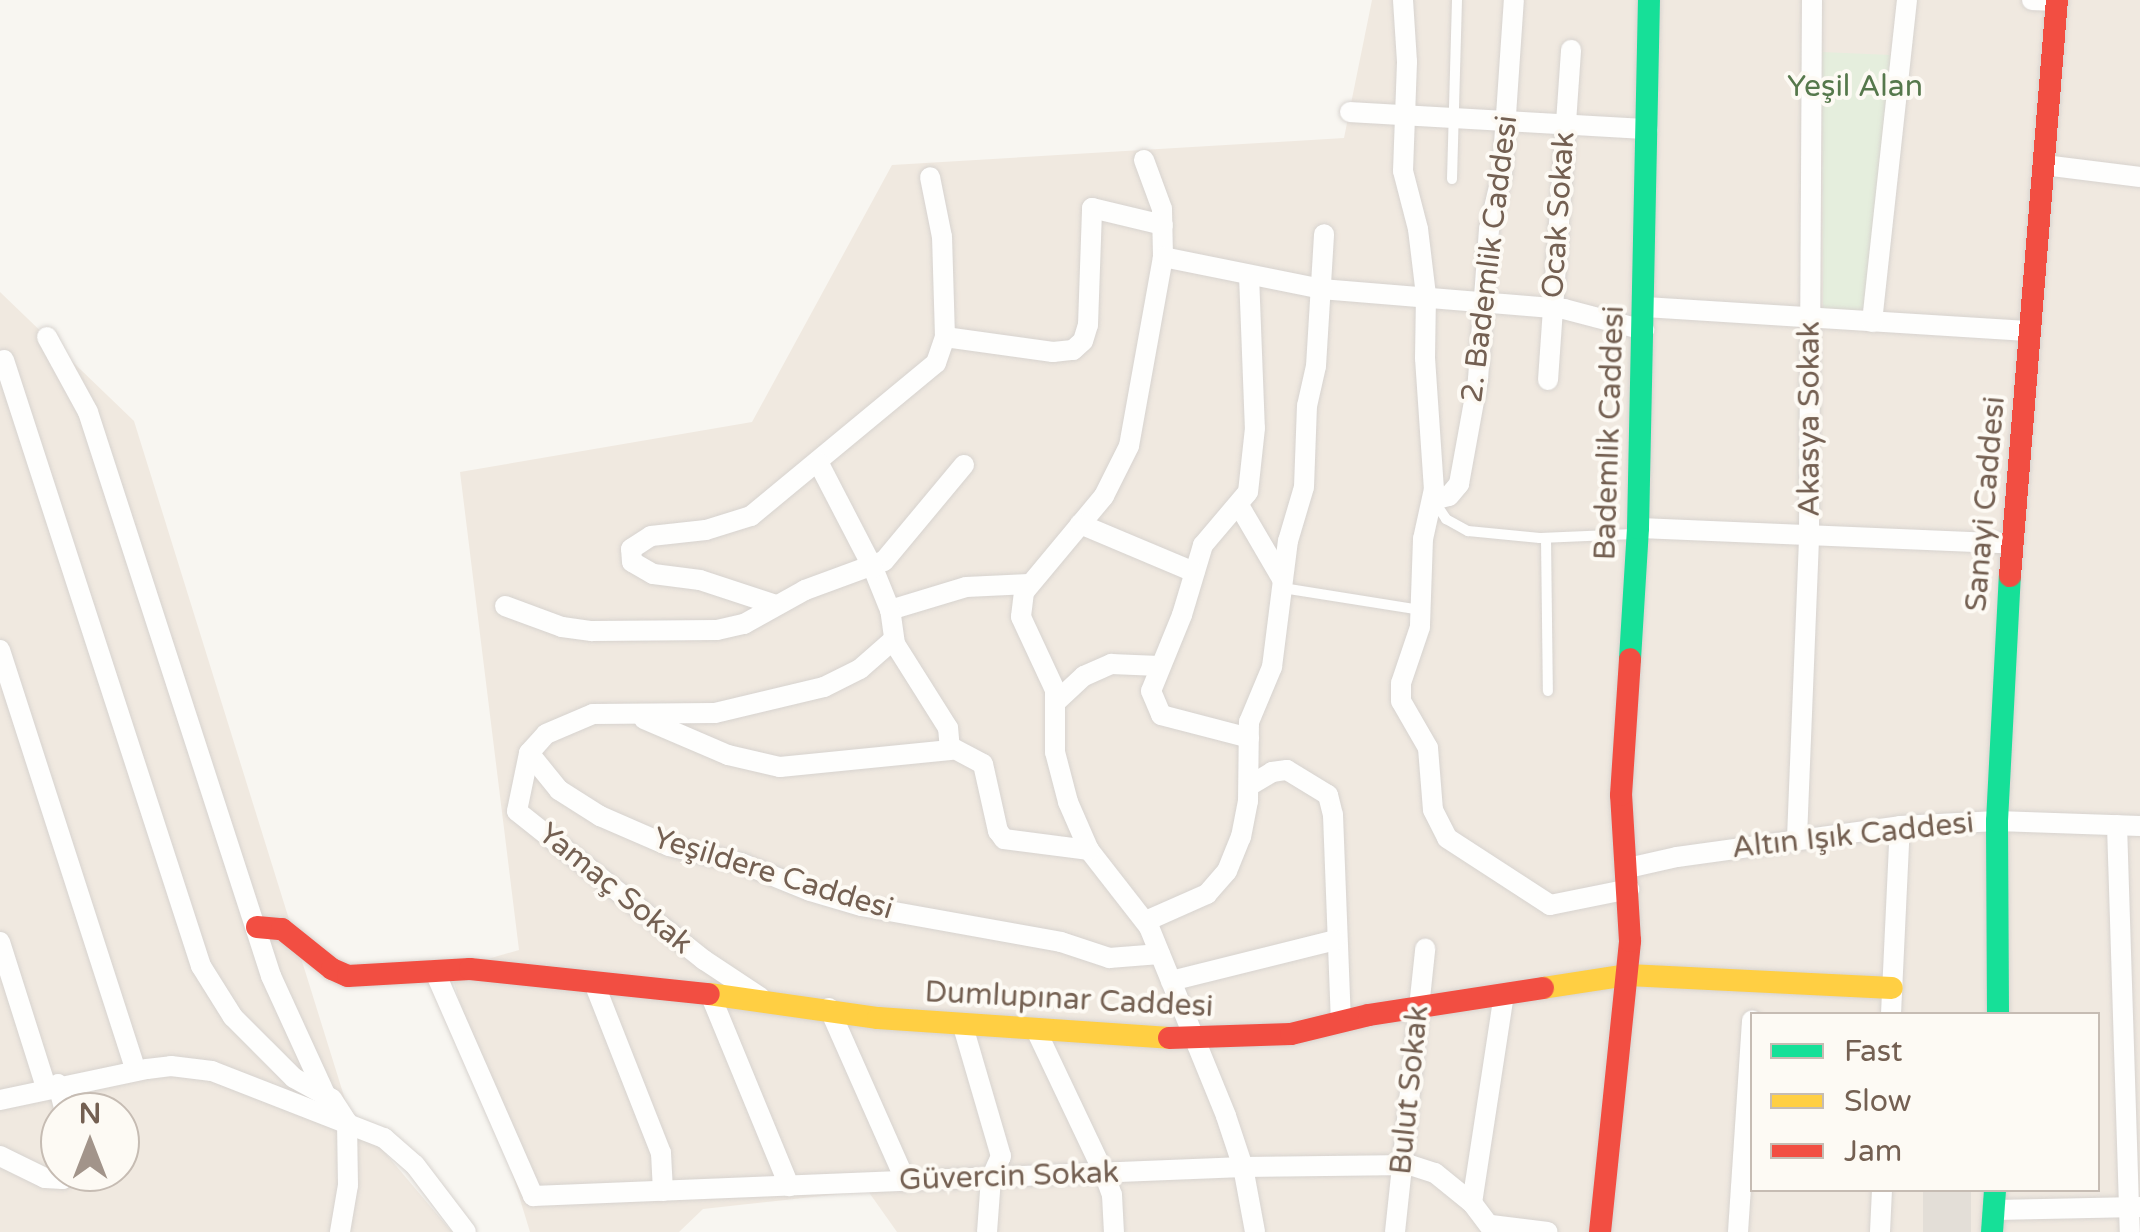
<!DOCTYPE html>
<meta charset="utf-8">
<style>
body{margin:0}
#map{position:relative;width:2140px;height:1232px;overflow:hidden;background:#f8f6f1;font-family:"Varela Round",sans-serif}
div>[style]{position:absolute}
[style*='--x']{left:calc(var(--x)*1px);top:calc(var(--y)*1px);width:calc(var(--w)*1px);rotate:calc(var(--a)*1deg)}
.residential>*{inset:0;background:#f0e9e0}
.green>*{inset:0;background:#e5eedd}
.building>*{inset:0;background:#e3ded7;transform-origin:0 0}
.roads{filter:drop-shadow(0 0 2px #d7d3cf) drop-shadow(0 0 2px #d7d3cf)}
.lane>*{height:10px;margin:-5px;padding:0 5px;transform-origin:5px;border-radius:5px;background:#fefefd}
.street>*{height:20px;margin:-10px;padding:0 10px;transform-origin:10px;border-radius:10px;background:#fefefd}
.fast>*{height:22px;margin:-11px;padding:0 11px;transform-origin:11px;border-radius:11px;background:#16e098}
.slow>*{height:22px;margin:-11px;padding:0 11px;transform-origin:11px;border-radius:11px;background:#ffcf43}
.jam>*{height:22px;margin:-11px;padding:0 11px;transform-origin:11px;border-radius:11px;background:#f24e42}
span{translate:-50% -50%;white-space:nowrap;text-align:center;line-height:1.15;-webkit-text-stroke:8px #fdfaf4;paint-order:stroke}
.park-label{font-size:30px;color:#56784c}
.street-label{font-size:30px;color:#746052}
.legend{position:absolute;left:1750px;top:1012px;width:350px;height:180px;box-sizing:border-box;background:#fdfaf4;border:2px solid #c6bcb3;margin:0;padding:12px 18px;list-style:none;font-size:30px;color:#746052}
.legend li{display:flex;align-items:center;gap:20px;height:50px}
.legend b{width:50px;border:2px solid #c6bcb3}
.north{position:absolute;left:40px;top:1092px;width:100px;height:100px;box-sizing:border-box;background:#fdfaf4;border:2px solid #c6bcb3;border-radius:50%;rotate:0deg;font-size:28px;font-weight:700;line-height:40px;text-align:center;color:#746052}
.north::after{content:'';display:block;margin:auto;width:35px;height:45px;background:#a2948a;clip-path:polygon(50% 0,100% 100%,50% 72%,0 100%)}
</style>
<div id="map">
<div class="residential">
<div style="clip-path:polygon(evenodd,1372px 0,2140px 0,2140px 1232px,897px 1232px,868px 1191px,703px 1209px,679px 1232px,530px 1232px,450px 970px,519px 950px,460px 472px,752px 422px,892px 165px,1344px 138px,1372px 0,1752px 1014px,2098px 1014px,2098px 1190px,1752px 1190px,1752px 1014px)"></div>
<div style="clip-path:polygon(evenodd,0 292px,134px 421px,348px 1109px,452px 1232px,0 1232px,0 292px,60px 1112px,120px 1112px,120px 1172px,60px 1172px,60px 1112px)"></div>
</div>
<div class="green">
<div style="clip-path:polygon(1822px 52px,1891px 55px,1864px 311px,1823px 309px)"></div>
</div>
<div class="building">
<div style="left:1923px;top:1190px;width:48px;height:42px"></div>
</div>
<div class="roads">
<div class="lane">
<div style="--x:1452;--y:179;--w:179;--a:-88.4"></div>
<div style="--x:1434;--y:501;--w:22;--a:56"></div>
<div style="--x:1446;--y:519;--w:25;--a:29"></div>
<div style="--x:1468;--y:531;--w:72;--a:5.6"></div>
<div style="--x:1540;--y:538;--w:94;--a:-2.4"></div>
<div style="--x:1546;--y:538;--w:153;--a:89.3"></div>
<div style="--x:1283;--y:588;--w:140;--a:9.1"></div>
</div>
<div class="street">
<div style="--x:1403;--y:0;--w:62;--a:86.3"></div>
<div style="--x:1407;--y:62;--w:109;--a:92.1"></div>
<div style="--x:1403;--y:171;--w:60;--a:75.5"></div>
<div style="--x:1418;--y:229;--w:66;--a:83.1"></div>
<div style="--x:1426;--y:295;--w:63;--a:90.9"></div>
<div style="--x:1425;--y:358;--w:131;--a:86.1"></div>
<div style="--x:1434;--y:489;--w:51;--a:102.4"></div>
<div style="--x:1423;--y:539;--w:88;--a:92"></div>
<div style="--x:1420;--y:627;--w:59;--a:108.7"></div>
<div style="--x:1401;--y:683;--w:18;--a:90"></div>
<div style="--x:1401;--y:701;--w:54;--a:60.1"></div>
<div style="--x:1428;--y:748;--w:62;--a:85.4"></div>
<div style="--x:1433;--y:810;--w:31;--a:63"></div>
<div style="--x:1447;--y:838;--w:123;--a:33"></div>
<div style="--x:1550;--y:905;--w:81;--a:-11.4"></div>
<div style="--x:2032;--y:0;--w:24;--a:2"></div>
<div style="--x:1350;--y:112;--w:298;--a:3.3"></div>
<div style="--x:1144;--y:160;--w:52;--a:69.8"></div>
<div style="--x:1162;--y:209;--w:48;--a:88.8"></div>
<div style="--x:1163;--y:257;--w:192;--a:100.2"></div>
<div style="--x:1129;--y:446;--w:56;--a:116.6"></div>
<div style="--x:1104;--y:496;--w:125;--a:129.8"></div>
<div style="--x:1024;--y:592;--w:25;--a:97"></div>
<div style="--x:1021;--y:617;--w:81;--a:65"></div>
<div style="--x:1055;--y:690;--w:62;--a:90"></div>
<div style="--x:1055;--y:752;--w:52;--a:75.4"></div>
<div style="--x:1068;--y:802;--w:52;--a:66.4"></div>
<div style="--x:1089;--y:850;--w:98;--a:52.1"></div>
<div style="--x:1149;--y:927;--w:204;--a:67.8"></div>
<div style="--x:1226;--y:1116;--w:54;--a:71.6"></div>
<div style="--x:1243;--y:1167;--w:66;--a:79.5"></div>
<div style="--x:2044;--y:165;--w:97;--a:7.1"></div>
<div style="--x:1163;--y:257;--w:161;--a:11.4"></div>
<div style="--x:1321;--y:289;--w:244;--a:4.7"></div>
<div style="--x:1564;--y:309;--w:83;--a:14.7"></div>
<div style="--x:1249;--y:275;--w:153;--a:87.8"></div>
<div style="--x:1255;--y:428;--w:64;--a:96.2"></div>
<div style="--x:1248;--y:492;--w:70;--a:130.3"></div>
<div style="--x:1203;--y:545;--w:73;--a:106.7"></div>
<div style="--x:1182;--y:615;--w:82;--a:112.2"></div>
<div style="--x:1151;--y:691;--w:26;--a:67"></div>
<div style="--x:1161;--y:715;--w:91;--a:14.6"></div>
<div style="--x:1645;--y:307;--w:387;--a:3.6"></div>
<div style="--x:1872;--y:322;--w:324;--a:-83.8"></div>
<div style="--x:47;--y:337;--w:85;--a:61.3"></div>
<div style="--x:88;--y:412;--w:593;--a:72.02"></div>
<div style="--x:271;--y:976;--w:132;--a:65.4"></div>
<div style="--x:945;--y:337;--w:109;--a:7.9"></div>
<div style="--x:1053;--y:352;--w:20;--a:-6"></div>
<div style="--x:1073;--y:350;--w:13;--a:-42"></div>
<div style="--x:1083;--y:341;--w:17;--a:-73"></div>
<div style="--x:1088;--y:325;--w:117;--a:-88"></div>
<div style="--x:1092;--y:208;--w:73;--a:13.5"></div>
<div style="--x:4;--y:360;--w:637;--a:71.99"></div>
<div style="--x:201;--y:966;--w:60;--a:57.9"></div>
<div style="--x:233;--y:1017;--w:86;--a:45"></div>
<div style="--x:294;--y:1078;--w:43;--a:28.9"></div>
<div style="--x:332;--y:1099;--w:27;--a:57"></div>
<div style="--x:347;--y:1122;--w:63;--a:89.1"></div>
<div style="--x:348;--y:1185;--w:48;--a:99.7"></div>
<div style="--x:1548;--y:380;--w:331;--a:-86"></div>
<div style="--x:1433;--y:500;--w:16;--a:-14"></div>
<div style="--x:1449;--y:496;--w:16;--a:-50"></div>
<div style="--x:1459;--y:484;--w:107;--a:-79.7"></div>
<div style="--x:1478;--y:379;--w:150;--a:-85.8"></div>
<div style="--x:1489;--y:229;--w:57;--a:-76.7"></div>
<div style="--x:1502;--y:174;--w:174;--a:-86.1"></div>
<div style="--x:1240;--y:507;--w:83;--a:59.7"></div>
<div style="--x:1080;--y:524;--w:124;--a:22.8"></div>
<div style="--x:1638;--y:528;--w:375;--a:2.4"></div>
<div style="--x:776;--y:605;--w:80;--a:-161.8"></div>
<div style="--x:700;--y:580;--w:47;--a:-172.7"></div>
<div style="--x:653;--y:574;--w:24;--a:-150"></div>
<div style="--x:632;--y:562;--w:13;--a:-94"></div>
<div style="--x:631;--y:549;--w:24;--a:-33"></div>
<div style="--x:651;--y:536;--w:55;--a:-6.2"></div>
<div style="--x:706;--y:530;--w:47;--a:-17.3"></div>
<div style="--x:751;--y:516;--w:240;--a:-39.6"></div>
<div style="--x:936;--y:363;--w:28;--a:-71"></div>
<div style="--x:945;--y:337;--w:100;--a:-91.7"></div>
<div style="--x:942;--y:237;--w:61;--a:-101.3"></div>
<div style="--x:505;--y:606;--w:61;--a:20.2"></div>
<div style="--x:562;--y:627;--w:30;--a:8"></div>
<div style="--x:592;--y:631;--w:125;--a:-0.5"></div>
<div style="--x:717;--y:630;--w:28;--a:-13"></div>
<div style="--x:744;--y:624;--w:70;--a:-29.1"></div>
<div style="--x:805;--y:590;--w:84;--a:-20.2"></div>
<div style="--x:884;--y:561;--w:125;--a:-50.2"></div>
<div style="--x:890;--y:610;--w:79;--a:-16.8"></div>
<div style="--x:966;--y:587;--w:63;--a:-2.7"></div>
<div style="--x:0;--y:650;--w:442;--a:72.1"></div>
<div style="--x:1057;--y:701;--w:37;--a:-43"></div>
<div style="--x:1084;--y:676;--w:30;--a:-24"></div>
<div style="--x:1111;--y:664;--w:48;--a:2.4"></div>
<div style="--x:644;--y:719;--w:91;--a:23.2"></div>
<div style="--x:728;--y:755;--w:53;--a:13"></div>
<div style="--x:780;--y:767;--w:171;--a:-5.7"></div>
<div style="--x:950;--y:750;--w:22;--a:-95"></div>
<div style="--x:948;--y:728;--w:99;--a:-122.2"></div>
<div style="--x:895;--y:644;--w:34;--a:-98"></div>
<div style="--x:890;--y:610;--w:45;--a:-112"></div>
<div style="--x:873;--y:568;--w:119;--a:-117.4"></div>
<div style="--x:951;--y:747;--w:36;--a:28"></div>
<div style="--x:983;--y:764;--w:69;--a:77.4"></div>
<div style="--x:998;--y:831;--w:10;--a:53"></div>
<div style="--x:1004;--y:839;--w:86;--a:7.4"></div>
<div style="--x:529;--y:753;--w:48;--a:51"></div>
<div style="--x:559;--y:790;--w:49;--a:32.4"></div>
<div style="--x:600;--y:816;--w:75;--a:23.5"></div>
<div style="--x:669;--y:846;--w:74;--a:13.3"></div>
<div style="--x:741;--y:863;--w:74;--a:22.1"></div>
<div style="--x:810;--y:891;--w:53;--a:16.4"></div>
<div style="--x:861;--y:906;--w:203;--a:10.2"></div>
<div style="--x:1061;--y:942;--w:51;--a:18.4"></div>
<div style="--x:1109;--y:958;--w:51;--a:-4.5"></div>
<div style="--x:1249;--y:786;--w:27;--a:-31"></div>
<div style="--x:1272;--y:772;--w:15;--a:-8"></div>
<div style="--x:1287;--y:770;--w:48;--a:31.4"></div>
<div style="--x:1328;--y:795;--w:21;--a:76"></div>
<div style="--x:1333;--y:815;--w:206;--a:87.8"></div>
<div style="--x:2117;--y:825;--w:407;--a:88.2"></div>
<div style="--x:1797;--y:838;--w:303;--a:-87.7"></div>
<div style="--x:1809;--y:535;--w:535;--a:-89.68"></div>
<div style="--x:1628;--y:868;--w:50;--a:-12.7"></div>
<div style="--x:1677;--y:857;--w:225;--a:-7.9"></div>
<div style="--x:1900;--y:826;--w:97;--a:-3"></div>
<div style="--x:1997;--y:821;--w:143;--a:2"></div>
<div style="--x:1146;--y:921;--w:67;--a:-23.9"></div>
<div style="--x:1207;--y:894;--w:30;--a:-49"></div>
<div style="--x:1227;--y:871;--w:37;--a:-68"></div>
<div style="--x:1241;--y:837;--w:37;--a:-79"></div>
<div style="--x:1248;--y:801;--w:79;--a:-89.3"></div>
<div style="--x:1249;--y:722;--w:60;--a:-67.3"></div>
<div style="--x:1272;--y:667;--w:127;--a:-82.8"></div>
<div style="--x:1288;--y:541;--w:56;--a:-73.5"></div>
<div style="--x:1304;--y:487;--w:81;--a:-87.9"></div>
<div style="--x:1307;--y:406;--w:41;--a:-77.3"></div>
<div style="--x:1316;--y:366;--w:132;--a:-86.5"></div>
<div style="--x:0;--y:942;--w:152;--a:72.4"></div>
<div style="--x:434;--y:970;--w:247;--a:66.3"></div>
<div style="--x:533;--y:1196;--w:711;--a:-2.34"></div>
<div style="--x:1243;--y:1167;--w:167;--a:-0.7"></div>
<div style="--x:1410;--y:1165;--w:26;--a:18"></div>
<div style="--x:1435;--y:1173;--w:48;--a:39"></div>
<div style="--x:1171;--y:981;--w:169;--a:-14"></div>
<div style="--x:594;--y:983;--w:183;--a:68.5"></div>
<div style="--x:661;--y:1153;--w:38;--a:87"></div>
<div style="--x:710;--y:994;--w:208;--a:67.6"></div>
<div style="--x:760;--y:997;--w:67;--a:-146.5"></div>
<div style="--x:704;--y:960;--w:239;--a:-141.5"></div>
<div style="--x:517;--y:811;--w:59;--a:-78.3"></div>
<div style="--x:529;--y:753;--w:25;--a:-48"></div>
<div style="--x:546;--y:734;--w:51;--a:-23.1"></div>
<div style="--x:593;--y:714;--w:122;--a:-0.5"></div>
<div style="--x:715;--y:713;--w:112;--a:-13.4"></div>
<div style="--x:824;--y:687;--w:40;--a:-26.6"></div>
<div style="--x:860;--y:669;--w:44;--a:-41.3"></div>
<div style="--x:829;--y:1008;--w:190;--a:66.1"></div>
<div style="--x:1891;--y:1014;--w:188;--a:-87.3"></div>
<div style="--x:962;--y:1023;--w:139;--a:73.7"></div>
<div style="--x:1001;--y:1156;--w:24;--a:114"></div>
<div style="--x:991;--y:1178;--w:54;--a:94.2"></div>
<div style="--x:1035;--y:1028;--w:161;--a:64.6"></div>
<div style="--x:1104;--y:1173;--w:23;--a:70"></div>
<div style="--x:1112;--y:1195;--w:37;--a:87"></div>
<div style="--x:58;--y:1084;--w:29;--a:76"></div>
<div style="--x:0;--y:1100;--w:150;--a:-11.9"></div>
<div style="--x:147;--y:1069;--w:24;--a:-7"></div>
<div style="--x:171;--y:1066;--w:41;--a:7"></div>
<div style="--x:212;--y:1071;--w:185;--a:21.3"></div>
<div style="--x:384;--y:1138;--w:41;--a:41.1"></div>
<div style="--x:415;--y:1165;--w:84;--a:52.7"></div>
<div style="--x:0;--y:1156;--w:50;--a:26.1"></div>
<div style="--x:45;--y:1178;--w:18;--a:3"></div>
<div style="--x:63;--y:1179;--w:11;--a:-41"></div>
<div style="--x:1993;--y:1210;--w:147;--a:-1.2"></div>
<div style="--x:1491;--y:1225;--w:57;--a:7"></div>
<div style="--x:1395;--y:1232;--w:285;--a:-83.9"></div>
<div style="--x:1494;--y:1232;--w:36;--a:-127"></div>
<div style="--x:1472;--y:1203;--w:211;--a:-81.3"></div>
<div style="--x:1738;--y:1232;--w:212;--a:-86.2"></div>
<div style="--x:1880;--y:1232;--w:42;--a:-87.3"></div>
</div>
<div class="fast">
<div style="--x:1630;--y:659;--w:131;--a:-86.5"></div>
<div style="--x:1638;--y:528;--w:528;--a:-88.81"></div>
<div style="--x:1998;--y:1014;--w:193;--a:-90.3"></div>
<div style="--x:1997;--y:821;--w:245;--a:-87"></div>
<div style="--x:1992;--y:1232;--w:42;--a:-85.9"></div>
</div>
<div class="slow">
<div style="--x:1543;--y:988;--w:86;--a:-8.7"></div>
<div style="--x:1628;--y:975;--w:264;--a:2.8"></div>
<div style="--x:709;--y:994;--w:171;--a:8.1"></div>
<div style="--x:878;--y:1018;--w:292;--a:3.9"></div>
</div>
<div class="jam">
<div style="--x:2010;--y:576;--w:578;--a:-85.34"></div>
<div style="--x:257;--y:927;--w:25;--a:5"></div>
<div style="--x:282;--y:929;--w:64;--a:38.7"></div>
<div style="--x:332;--y:969;--w:17;--a:24"></div>
<div style="--x:348;--y:976;--w:122;--a:-3.3"></div>
<div style="--x:470;--y:969;--w:240;--a:6"></div>
<div style="--x:1169;--y:1038;--w:122;--a:-1.9"></div>
<div style="--x:1291;--y:1034;--w:80;--a:-13.7"></div>
<div style="--x:1369;--y:1015;--w:176;--a:-8.8"></div>
<div style="--x:1600;--y:1232;--w:293;--a:-84.1"></div>
<div style="--x:1630;--y:941;--w:146;--a:-93.5"></div>
<div style="--x:1621;--y:795;--w:136;--a:-86.2"></div>
</div>
</div>
<div class="park-label">
<span style="left:1855px;top:87px">Yeşil Alan</span>
</div>
<div class="street-label">
<span style="left:1559px;top:215px;rotate:-86deg">Ocak Sokak</span>
<span style="left:1490px;top:259px;rotate:-83deg">2. Bademlik Caddesi</span>
<span style="left:1810px;top:419px;rotate:-90deg">Akasya Sokak</span>
<span style="left:1610px;top:433px;rotate:-88deg">Bademlik Caddesi</span>
<span style="left:1986px;top:504px;rotate:-85deg">Sanayi Caddesi</span>
<span style="left:1853px;top:836px;rotate:-6deg">Altın Işık Caddesi</span>
<span style="left:773px;top:874px;rotate:17deg">Yeşildere Caddesi</span>
<span style="left:615px;top:889px;rotate:39deg">Yamaç Sokak</span>
<span style="left:1069px;top:1000px;rotate:3deg">Dumlupınar Caddesi</span>
<span style="left:1410px;top:1090px;rotate:-84deg">Bulut Sokak</span>
<span style="left:1009px;top:1177px;rotate:-2deg">Güvercin Sokak</span>
</div>
<ul class="legend">
<li><b style="height:12px;background:#16e098"></b>Fast</li>
<li><b style="height:12px;background:#ffcf43"></b>Slow</li>
<li><b style="height:12px;background:#f24e42"></b>Jam</li>
</ul>
<div class="north">N</div>
</div>
